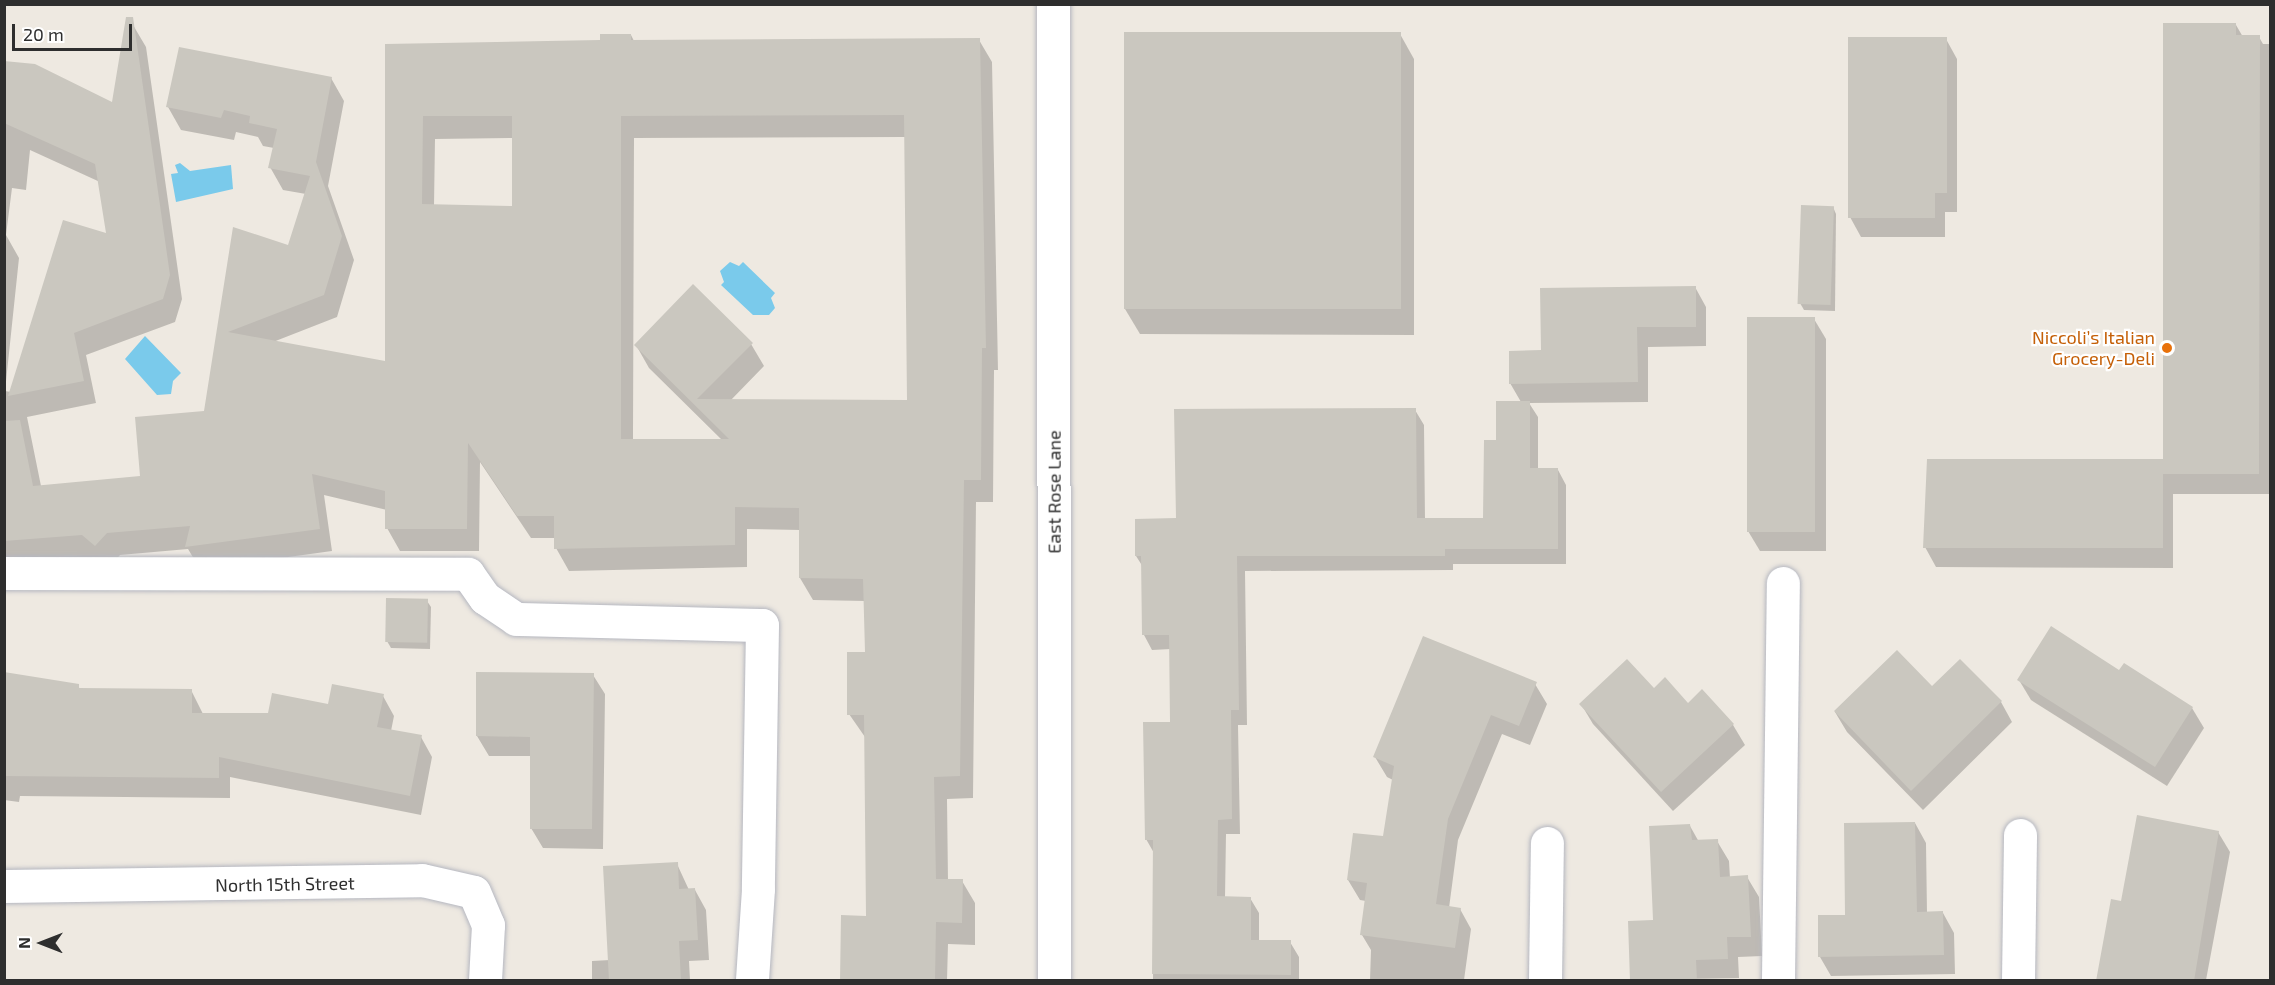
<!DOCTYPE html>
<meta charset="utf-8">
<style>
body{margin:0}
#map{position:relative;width:2275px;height:985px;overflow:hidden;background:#eee9e1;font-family:"Exo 2",sans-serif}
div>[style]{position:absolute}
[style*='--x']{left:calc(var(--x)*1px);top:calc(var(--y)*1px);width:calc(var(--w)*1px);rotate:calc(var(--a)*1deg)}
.water>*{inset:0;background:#7acaeb}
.shadow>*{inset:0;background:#0003}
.building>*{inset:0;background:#cac7bf;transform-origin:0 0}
.roads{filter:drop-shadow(0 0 2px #b5b7c0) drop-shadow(0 0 2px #b5b7c0)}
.minor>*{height:33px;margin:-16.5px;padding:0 16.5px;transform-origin:16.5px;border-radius:16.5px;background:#fff}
.dots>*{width:16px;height:16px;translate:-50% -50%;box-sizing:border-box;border:3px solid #fff;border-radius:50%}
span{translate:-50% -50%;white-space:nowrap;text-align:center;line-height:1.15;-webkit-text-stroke:4.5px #fff;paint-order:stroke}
.food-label{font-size:18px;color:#c56008}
.right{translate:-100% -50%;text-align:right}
.street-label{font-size:18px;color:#2e2e2e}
.frame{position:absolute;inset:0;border:6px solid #2e2e2e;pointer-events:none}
.north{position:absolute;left:12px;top:913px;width:60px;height:60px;-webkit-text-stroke:4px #fff;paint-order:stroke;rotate:270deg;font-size:16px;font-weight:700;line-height:24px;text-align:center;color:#2e2e2e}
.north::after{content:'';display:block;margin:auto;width:21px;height:27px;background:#2e2e2e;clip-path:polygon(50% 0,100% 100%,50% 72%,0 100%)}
.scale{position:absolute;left:12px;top:24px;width:120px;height:27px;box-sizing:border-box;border:3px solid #2e2e2e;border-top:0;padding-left:8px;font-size:18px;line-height:21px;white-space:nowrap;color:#2e2e2e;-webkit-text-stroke:4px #fff;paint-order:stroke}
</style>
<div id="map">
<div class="water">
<div style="clip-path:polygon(180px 163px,190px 171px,231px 165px,233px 189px,176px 202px,171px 174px,178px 173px,175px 165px)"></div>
<div style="clip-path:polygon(730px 262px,739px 266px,743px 262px,775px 293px,771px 298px,775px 308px,769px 315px,753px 315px,721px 285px,724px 282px,720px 271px)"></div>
<div style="clip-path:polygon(145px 336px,181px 373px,173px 381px,171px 394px,157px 395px,125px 359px)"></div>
</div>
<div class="shadow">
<div style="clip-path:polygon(evenodd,133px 25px,146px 47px,182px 299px,175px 322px,86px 355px,96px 403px,27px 417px,41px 486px,141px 477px,205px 412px,234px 229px,289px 247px,306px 194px,283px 190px,270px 167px,274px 148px,263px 146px,258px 137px,236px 132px,234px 140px,181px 130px,168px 107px,331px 78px,344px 101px,328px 186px,354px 260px,337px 317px,273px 342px,387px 363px,387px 45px,602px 41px,631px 35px,634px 41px,979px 40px,992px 62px,998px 370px,994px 370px,993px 502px,976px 502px,973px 798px,947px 799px,948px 881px,962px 881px,975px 903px,975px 945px,948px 944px,947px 980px,841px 980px,867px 917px,865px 737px,849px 714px,866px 653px,865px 601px,813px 600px,800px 578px,800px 530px,747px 529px,747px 567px,569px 571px,556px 548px,556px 538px,531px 538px,480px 462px,479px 551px,400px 551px,387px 528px,387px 510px,324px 495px,332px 551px,200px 569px,188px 549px,120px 555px,109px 568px,4px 564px,4px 62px,113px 105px,133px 25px,905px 137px,908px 402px,730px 401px,764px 366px,751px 344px,636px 345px,649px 368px,723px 441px,633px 440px,634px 138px,905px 137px,133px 25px,514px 138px,514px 207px,434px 206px,435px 139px,514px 138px,133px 25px,30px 150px,100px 182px,108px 235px,11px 392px,5px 391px,19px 258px,6px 235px,12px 188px,26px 190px,30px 150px)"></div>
<div style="clip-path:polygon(2236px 25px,2243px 37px,2259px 37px,2263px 44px,2270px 44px,2270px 494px,2173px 494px,2173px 568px,1936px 567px,1925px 547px,2164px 460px)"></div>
<div style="clip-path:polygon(1400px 34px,1414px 59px,1414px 335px,1140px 334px,1125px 309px)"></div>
<div style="clip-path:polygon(1946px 39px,1957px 59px,1957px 212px,1945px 212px,1945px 237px,1861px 237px,1850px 217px)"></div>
<div style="clip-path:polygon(1833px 207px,1836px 214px,1835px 311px,1804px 310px,1800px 303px)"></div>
<div style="clip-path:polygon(1695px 287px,1706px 307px,1706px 346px,1648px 347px,1648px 402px,1529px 403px,1538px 417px,1538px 470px,1558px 470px,1566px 485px,1566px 564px,1453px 564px,1453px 570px,1245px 571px,1247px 725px,1238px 725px,1240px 834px,1226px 834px,1225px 898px,1250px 898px,1259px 913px,1259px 942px,1290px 942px,1299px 957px,1299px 980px,1153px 980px,1154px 853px,1146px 839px,1171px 723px,1171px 649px,1152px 650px,1144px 635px,1143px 567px,1136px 556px,1136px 520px,1178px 520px,1415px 410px,1424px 425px,1425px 519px,1484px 519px,1497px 441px,1521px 402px,1510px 383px,1543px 352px)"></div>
<div style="clip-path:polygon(1814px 319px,1826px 339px,1826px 551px,1760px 551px,1748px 531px)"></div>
<div style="clip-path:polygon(427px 601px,431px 607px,430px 649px,391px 648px,387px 641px)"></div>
<div style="clip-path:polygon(1960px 661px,2001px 702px,2012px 722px,1923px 810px,1847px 732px,1835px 712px,1932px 688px)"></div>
<div style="clip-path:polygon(2120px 672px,2192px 708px,2204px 728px,2167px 786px,2031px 700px,2019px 680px)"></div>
<div style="clip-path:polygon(4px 674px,78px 686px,80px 689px,191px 690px,203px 714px,270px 714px,383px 696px,394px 716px,391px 731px,421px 737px,432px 757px,421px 815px,230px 777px,230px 798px,20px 796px,19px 802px,4px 800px)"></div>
<div style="clip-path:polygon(593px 675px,605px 694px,603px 849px,543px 848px,531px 828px,532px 756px,489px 756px,477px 736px)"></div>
<div style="clip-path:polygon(1535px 684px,1547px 704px,1530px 745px,1502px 734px,1458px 840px,1449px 908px,1460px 909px,1471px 929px,1464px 980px,1370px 980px,1371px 950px,1362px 935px,1366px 901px,1360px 900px,1348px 880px,1385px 838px,1393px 780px,1387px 777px,1375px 757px)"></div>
<div style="clip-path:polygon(1654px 690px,1733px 725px,1745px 745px,1673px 811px,1593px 724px,1581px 704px)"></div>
<div style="clip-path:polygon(1915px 823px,1926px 843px,1927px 913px,1943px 913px,1954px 933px,1955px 974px,1831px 976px,1820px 957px)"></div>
<div style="clip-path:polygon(1690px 826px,1699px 842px,1717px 841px,1729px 861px,1730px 878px,1747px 877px,1759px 897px,1762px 956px,1738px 957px,1739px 978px,1632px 980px)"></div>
<div style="clip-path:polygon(2218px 832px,2230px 852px,2206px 980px,2099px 980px,2122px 902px)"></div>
<div style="clip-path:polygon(677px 864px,689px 890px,695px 890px,706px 910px,709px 960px,689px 961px,690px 980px,592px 980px,592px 961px,610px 960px)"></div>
</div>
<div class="building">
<div style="clip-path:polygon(126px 17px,133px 17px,170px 275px,163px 299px,74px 333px,84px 381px,8px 396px,63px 220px,106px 233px,95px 164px,4px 123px,4px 61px,35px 64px,112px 102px)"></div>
<div style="clip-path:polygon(2163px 23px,2236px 23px,2236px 35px,2260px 35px,2259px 474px,2163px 474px,2163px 548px,1923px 548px,1927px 459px,2163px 459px)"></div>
<div style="left:1124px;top:32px;width:277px;height:277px"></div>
<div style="clip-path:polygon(evenodd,600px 34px,631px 34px,631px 40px,980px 38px,986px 348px,982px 348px,981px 480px,964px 480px,960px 776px,934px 777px,936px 879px,963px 879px,962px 923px,936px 922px,935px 981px,840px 981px,841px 915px,866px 916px,864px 715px,847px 715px,847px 652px,865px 652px,863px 579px,799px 578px,799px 508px,735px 507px,735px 545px,554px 549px,554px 516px,517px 516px,468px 443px,467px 529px,385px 529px,385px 491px,312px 474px,320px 529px,185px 547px,190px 526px,107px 533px,95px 546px,82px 535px,4px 541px,4px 421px,20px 420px,33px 486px,140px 476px,135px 417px,204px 411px,233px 227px,288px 245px,310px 176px,268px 168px,277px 129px,249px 123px,250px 116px,224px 110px,221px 118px,166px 107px,179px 47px,332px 77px,316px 162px,342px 236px,324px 295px,228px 332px,385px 361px,385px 44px,600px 40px,600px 34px,904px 115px,907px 400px,697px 399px,753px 343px,693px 284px,634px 345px,729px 439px,621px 439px,621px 116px,904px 115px,600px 34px,423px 116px,512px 116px,512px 206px,422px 204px,423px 116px)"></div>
<div style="clip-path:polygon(1848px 37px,1947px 37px,1947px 193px,1935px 193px,1935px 218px,1848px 218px)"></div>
<div style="left:1801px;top:205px;width:33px;height:99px;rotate:2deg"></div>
<div style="clip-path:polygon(1696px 286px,1696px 327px,1637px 327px,1638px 382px,1509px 384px,1509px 351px,1541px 350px,1540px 288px)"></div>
<div style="left:1747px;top:317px;width:68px;height:215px"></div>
<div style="clip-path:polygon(1496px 401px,1530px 401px,1530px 468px,1558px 468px,1558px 549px,1445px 549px,1445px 556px,1237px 556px,1239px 710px,1231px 710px,1232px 819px,1218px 820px,1217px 896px,1251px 897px,1251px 940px,1291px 940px,1291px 975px,1152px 974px,1153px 840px,1145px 840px,1143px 722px,1170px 722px,1169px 635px,1142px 635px,1141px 556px,1135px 556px,1135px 519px,1176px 518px,1174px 409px,1416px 408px,1417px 518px,1483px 518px,1484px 440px,1496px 440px)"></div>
<div style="left:386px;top:598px;width:42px;height:44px;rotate:1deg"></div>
<div style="clip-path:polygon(2051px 626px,2119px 670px,2124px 663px,2193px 707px,2155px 767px,2017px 680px)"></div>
<div style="clip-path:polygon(1423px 636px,1537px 682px,1519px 726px,1491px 715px,1448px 819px,1436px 904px,1461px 908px,1455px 948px,1360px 935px,1367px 883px,1347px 880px,1353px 833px,1383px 836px,1394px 766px,1373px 757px)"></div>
<div style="clip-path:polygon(1897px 650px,1932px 686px,1960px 659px,2002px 701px,1911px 791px,1834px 711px)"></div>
<div style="clip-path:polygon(1627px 659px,1654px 688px,1665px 677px,1688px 703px,1702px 689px,1734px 724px,1661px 792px,1579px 704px)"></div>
<div style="clip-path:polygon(4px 672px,79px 684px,79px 688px,192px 689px,192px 713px,268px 713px,272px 693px,328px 704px,332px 684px,384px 694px,377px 727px,422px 735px,410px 796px,219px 757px,219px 778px,4px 776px)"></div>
<div style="clip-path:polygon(476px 672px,594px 673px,592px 829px,530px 829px,530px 737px,476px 736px)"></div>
<div style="clip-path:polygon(2137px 815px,2219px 831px,2194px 981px,2096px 981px,2111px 899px,2121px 901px)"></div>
<div style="clip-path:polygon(1915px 822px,1917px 912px,1943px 911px,1944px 955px,1818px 957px,1818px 915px,1845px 915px,1844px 823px)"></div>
<div style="clip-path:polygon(1690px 824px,1692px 840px,1718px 839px,1720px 877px,1748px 875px,1751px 937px,1727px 937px,1728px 959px,1696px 960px,1697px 981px,1630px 981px,1628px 921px,1653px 920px,1649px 826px)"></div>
<div style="clip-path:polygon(678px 862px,679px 889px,695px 888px,698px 940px,679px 941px,681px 981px,609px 981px,603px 866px)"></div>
</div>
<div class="roads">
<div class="minor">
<div style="--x:1053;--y:4;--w:976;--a:89.94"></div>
<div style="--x:4;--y:573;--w:464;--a:0.1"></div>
<div style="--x:468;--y:574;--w:29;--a:55"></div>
<div style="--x:485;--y:598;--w:37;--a:34"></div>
<div style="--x:516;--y:619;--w:246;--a:1.4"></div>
<div style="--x:762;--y:625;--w:264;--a:90.9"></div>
<div style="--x:758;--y:889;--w:91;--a:93.8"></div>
<div style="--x:4;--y:886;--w:418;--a:-0.8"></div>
<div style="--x:422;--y:880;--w:53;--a:13"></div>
<div style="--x:474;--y:892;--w:36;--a:67"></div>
<div style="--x:488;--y:925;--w:55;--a:93.1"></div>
<div style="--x:1545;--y:980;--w:137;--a:-89.2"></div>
<div style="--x:1778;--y:980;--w:397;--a:-89.3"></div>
<div style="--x:2018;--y:980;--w:145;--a:-89.2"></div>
</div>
</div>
<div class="dots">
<div style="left:2167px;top:348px;background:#e8710a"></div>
</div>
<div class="food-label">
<span class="right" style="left:2155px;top:348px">Niccoli’s Italian<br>Grocery-Deli</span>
</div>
<div class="street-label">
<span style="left:1054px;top:492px;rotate:-90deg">East Rose Lane</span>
<span style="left:285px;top:884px;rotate:-1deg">North 15th Street</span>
</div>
<div class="frame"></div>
<div class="north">N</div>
<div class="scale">20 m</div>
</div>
